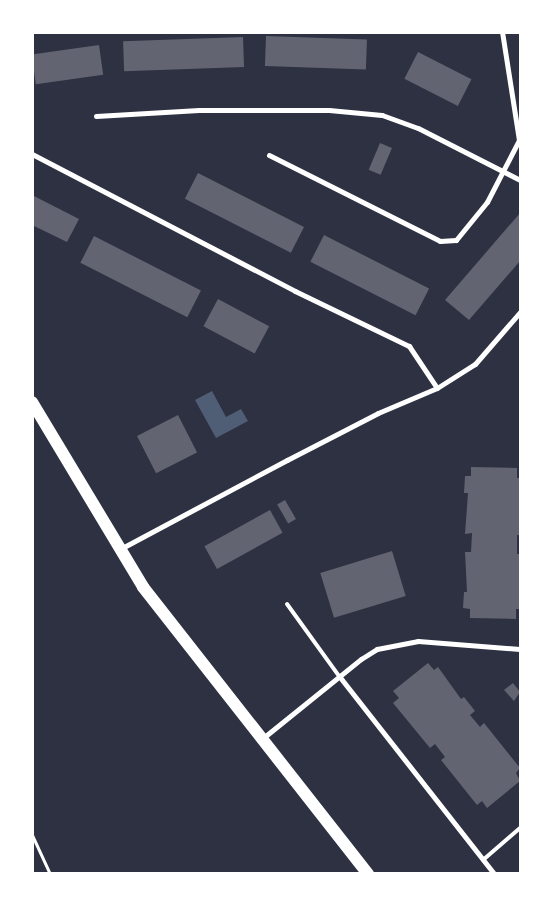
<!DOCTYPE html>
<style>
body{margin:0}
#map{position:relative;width:553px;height:906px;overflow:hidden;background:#2d3142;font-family:"Crimson Pro",serif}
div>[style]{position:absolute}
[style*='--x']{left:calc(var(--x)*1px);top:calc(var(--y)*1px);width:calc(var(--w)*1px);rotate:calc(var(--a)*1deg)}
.water>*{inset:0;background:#4f5d75}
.building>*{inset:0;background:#626471;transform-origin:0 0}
.path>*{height:3px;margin:-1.5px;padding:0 1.5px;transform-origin:1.5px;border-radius:1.5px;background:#fff}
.service>*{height:4px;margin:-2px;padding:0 2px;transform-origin:2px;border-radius:2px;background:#fff}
.minor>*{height:5px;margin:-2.5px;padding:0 2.5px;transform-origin:2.5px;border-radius:2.5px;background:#fff}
.primary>*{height:12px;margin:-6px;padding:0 6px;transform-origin:6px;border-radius:6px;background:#fff}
span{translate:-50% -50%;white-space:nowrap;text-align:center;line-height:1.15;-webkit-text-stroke:5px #fff;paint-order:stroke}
.frame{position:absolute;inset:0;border:34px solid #fff;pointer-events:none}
</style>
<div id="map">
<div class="water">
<div style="clip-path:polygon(212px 391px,226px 417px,241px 409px,248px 421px,216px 438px,195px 400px)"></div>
</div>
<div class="building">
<div style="left:266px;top:36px;width:101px;height:30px;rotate:2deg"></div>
<div style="left:243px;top:37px;width:30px;height:120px;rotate:88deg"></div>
<div style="left:99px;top:45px;width:30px;height:68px;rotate:82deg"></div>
<div style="left:418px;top:52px;width:60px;height:30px;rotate:27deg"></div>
<div style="left:380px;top:143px;width:13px;height:29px;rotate:23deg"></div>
<div style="left:198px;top:173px;width:119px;height:29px;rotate:27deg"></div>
<div style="clip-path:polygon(32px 195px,79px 219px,67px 242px,32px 225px)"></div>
<div style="clip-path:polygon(520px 213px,520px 261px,469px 320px,445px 300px)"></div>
<div style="left:324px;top:235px;width:118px;height:30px;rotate:27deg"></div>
<div style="left:94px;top:236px;width:120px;height:30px;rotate:27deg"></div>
<div style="left:218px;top:299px;width:58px;height:31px;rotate:28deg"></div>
<div style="left:178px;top:415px;width:42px;height:46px;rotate:63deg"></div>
<div style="clip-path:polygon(471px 467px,517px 468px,517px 478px,520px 478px,520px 535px,517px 535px,517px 554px,520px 554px,520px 609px,516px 609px,516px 619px,470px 618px,470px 609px,463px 608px,464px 592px,467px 592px,465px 552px,471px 552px,472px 533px,465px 534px,468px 493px,464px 493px,465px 476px,471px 476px)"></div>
<div style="left:285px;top:500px;width:22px;height:9px;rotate:60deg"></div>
<div style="left:270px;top:510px;width:26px;height:75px;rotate:61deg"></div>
<div style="left:392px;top:551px;width:47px;height:75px;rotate:73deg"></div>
<div style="clip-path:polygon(428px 663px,434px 670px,438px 667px,461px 699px,464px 697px,475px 711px,470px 715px,480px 727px,484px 723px,520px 768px,516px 773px,520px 781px,487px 808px,482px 801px,477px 805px,441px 760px,445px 757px,435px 744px,430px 748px,393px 703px,399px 698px,393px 691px)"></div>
<div style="clip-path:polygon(513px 683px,520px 692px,514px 701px,504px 690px)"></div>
</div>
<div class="path">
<div style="--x:32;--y:835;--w:43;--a:65.2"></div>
</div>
<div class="service">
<div style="--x:287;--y:604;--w:89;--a:54.2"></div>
<div style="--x:483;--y:860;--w:49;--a:-40.9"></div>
</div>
<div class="minor">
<div style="--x:96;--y:116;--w:103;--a:-3.3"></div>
<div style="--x:199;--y:110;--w:130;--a:0"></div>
<div style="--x:329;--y:110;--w:53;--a:5.4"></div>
<div style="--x:382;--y:115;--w:38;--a:20"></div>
<div style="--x:418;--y:128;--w:114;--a:27"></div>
<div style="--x:32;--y:154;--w:297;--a:27.5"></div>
<div style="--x:295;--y:291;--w:127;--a:25.8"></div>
<div style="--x:409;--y:346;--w:50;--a:56.3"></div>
<div style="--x:269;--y:155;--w:191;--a:26.7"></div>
<div style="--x:440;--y:241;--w:16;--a:-4"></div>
<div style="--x:456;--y:240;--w:49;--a:-50.8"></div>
<div style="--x:487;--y:202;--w:70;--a:-62.7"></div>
<div style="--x:519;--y:140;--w:109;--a:-98.9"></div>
<div style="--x:122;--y:548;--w:187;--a:-28.1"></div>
<div style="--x:287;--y:460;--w:102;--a:-27.3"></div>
<div style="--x:378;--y:413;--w:64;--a:-23"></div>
<div style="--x:437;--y:388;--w:45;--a:-32.3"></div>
<div style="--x:475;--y:364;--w:69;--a:-49.1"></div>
<div style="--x:339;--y:676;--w:251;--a:51.9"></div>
<div style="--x:263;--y:738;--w:126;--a:-38.9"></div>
<div style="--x:361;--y:659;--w:19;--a:-32"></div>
<div style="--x:377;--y:649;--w:42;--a:-11"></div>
<div style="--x:418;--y:641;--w:102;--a:4.5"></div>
</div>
<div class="primary">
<div style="--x:32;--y:402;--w:216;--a:59"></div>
<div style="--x:143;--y:587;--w:365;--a:51.9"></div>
</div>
<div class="frame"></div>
</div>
